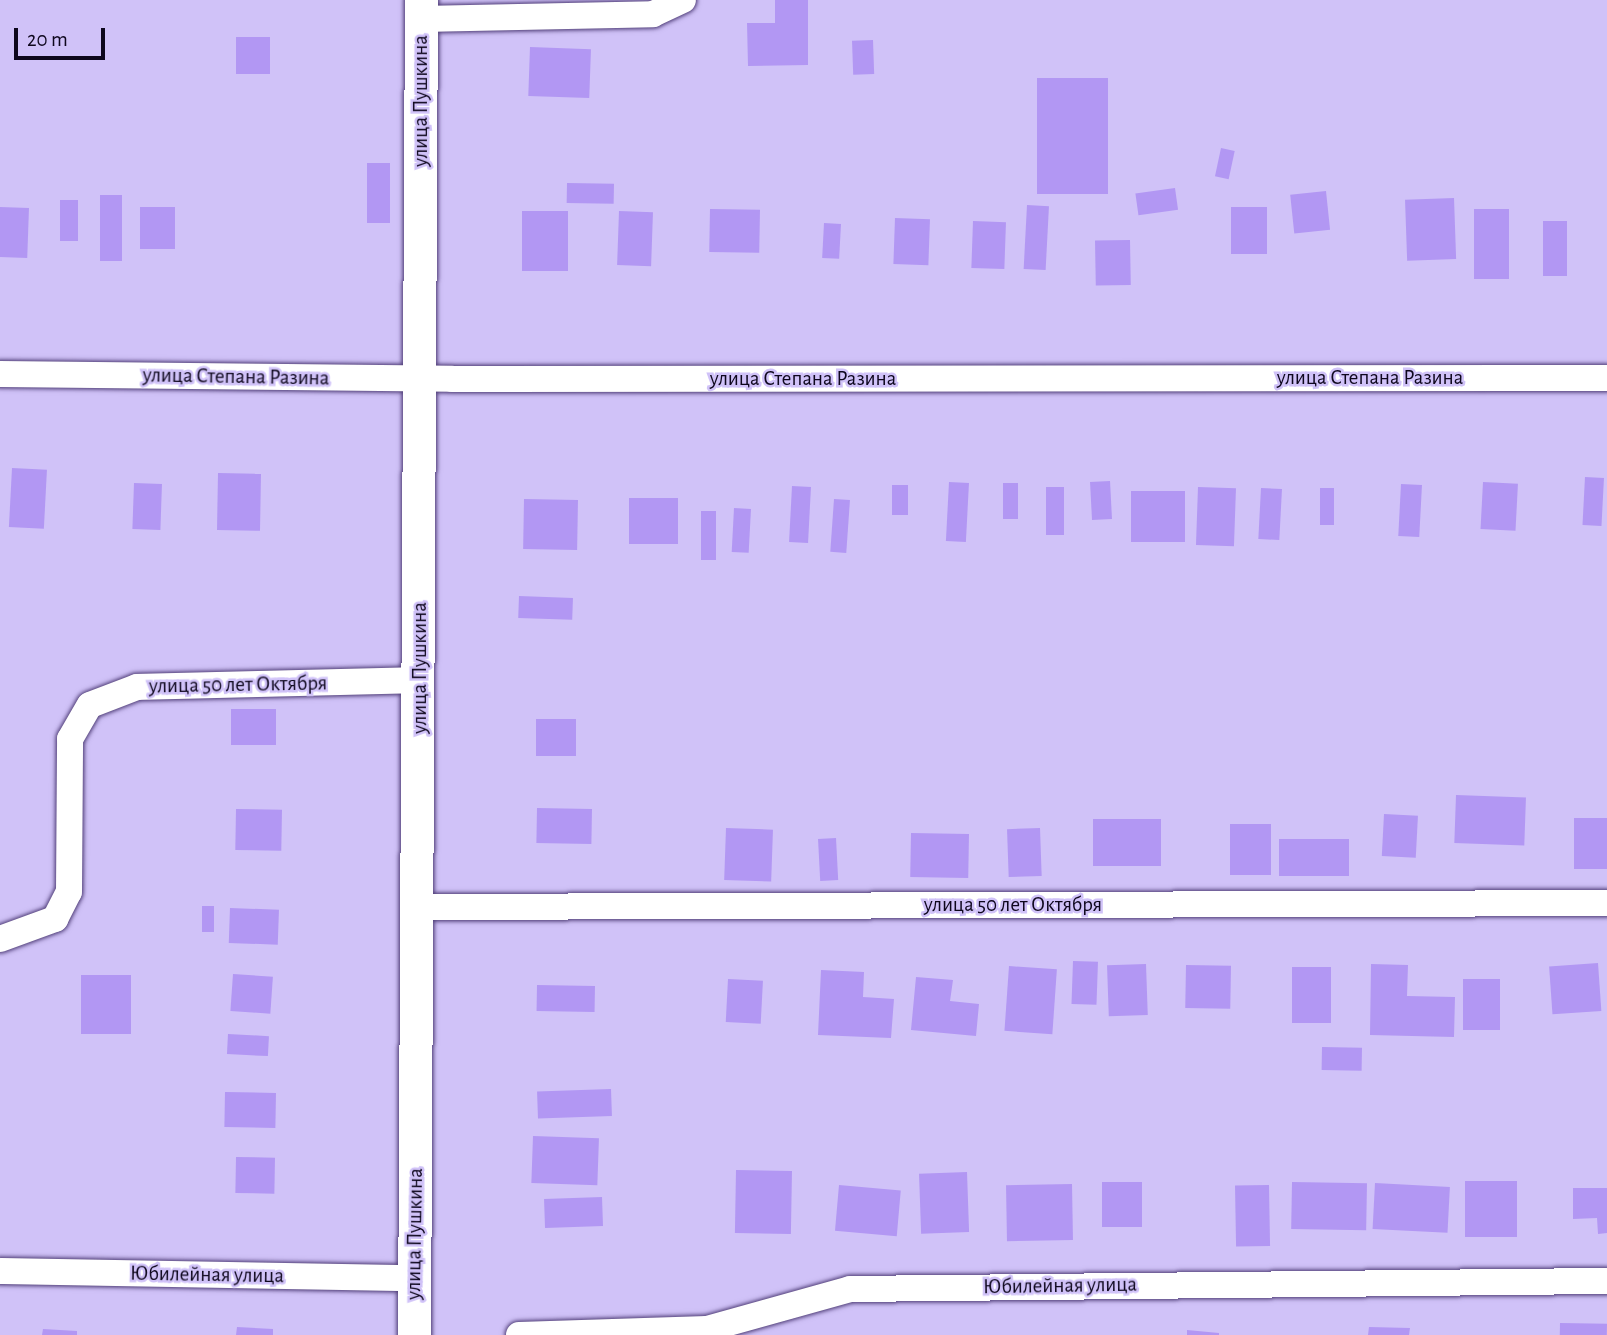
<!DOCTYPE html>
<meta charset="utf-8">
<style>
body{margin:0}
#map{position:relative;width:1607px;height:1335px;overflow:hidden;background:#d0c2f8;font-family:"Alegreya Sans",sans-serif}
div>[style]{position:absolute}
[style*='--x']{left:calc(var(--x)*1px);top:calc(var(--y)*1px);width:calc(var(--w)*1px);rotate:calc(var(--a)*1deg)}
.building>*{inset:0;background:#b297f3;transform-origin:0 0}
.roads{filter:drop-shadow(0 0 2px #52407a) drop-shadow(0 0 2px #52407a)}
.minor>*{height:26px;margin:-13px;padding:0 13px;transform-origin:13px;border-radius:13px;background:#fff}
.tertiary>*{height:33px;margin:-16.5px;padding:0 16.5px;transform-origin:16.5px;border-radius:16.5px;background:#fff}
span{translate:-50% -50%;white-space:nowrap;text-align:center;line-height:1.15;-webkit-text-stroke:5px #d0c2f8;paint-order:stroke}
.street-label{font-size:21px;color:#0e071d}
.scale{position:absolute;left:14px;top:28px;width:91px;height:32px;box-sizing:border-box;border:4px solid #0e071d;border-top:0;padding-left:9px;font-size:21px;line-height:24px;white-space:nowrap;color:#0e071d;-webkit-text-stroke:5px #d0c2f8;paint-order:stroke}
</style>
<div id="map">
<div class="building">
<div style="clip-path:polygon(775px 0,808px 0,808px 65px,748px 66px,747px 23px,775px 23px)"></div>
<div style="left:236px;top:37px;width:34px;height:37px"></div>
<div style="left:873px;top:40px;width:34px;height:21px;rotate:88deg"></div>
<div style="left:530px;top:47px;width:61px;height:49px;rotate:2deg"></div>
<div style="left:1108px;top:78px;width:116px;height:71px;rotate:90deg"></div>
<div style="left:1221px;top:148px;width:14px;height:29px;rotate:12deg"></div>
<div style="left:367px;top:163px;width:23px;height:60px"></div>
<div style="left:567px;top:183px;width:47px;height:20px;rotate:1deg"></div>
<div style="left:1175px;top:188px;width:22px;height:40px;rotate:82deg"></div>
<div style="left:1326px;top:191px;width:39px;height:36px;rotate:84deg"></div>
<div style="left:100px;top:195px;width:22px;height:66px"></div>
<div style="left:1454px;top:198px;width:61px;height:49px;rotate:88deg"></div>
<div style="left:60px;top:200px;width:18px;height:41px"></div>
<div style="left:1027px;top:205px;width:22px;height:64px;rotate:3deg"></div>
<div style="left:0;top:207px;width:29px;height:50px;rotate:2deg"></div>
<div style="left:140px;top:207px;width:35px;height:42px"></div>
<div style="left:1267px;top:207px;width:47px;height:36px;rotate:90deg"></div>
<div style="left:710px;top:209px;width:50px;height:43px;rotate:1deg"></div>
<div style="left:1474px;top:209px;width:35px;height:70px"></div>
<div style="left:522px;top:211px;width:46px;height:60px"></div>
<div style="left:619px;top:211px;width:34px;height:54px;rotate:2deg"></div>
<div style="left:895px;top:218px;width:35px;height:46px;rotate:2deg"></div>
<div style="left:973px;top:221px;width:33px;height:47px;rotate:2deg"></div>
<div style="left:1543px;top:221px;width:24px;height:55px"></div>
<div style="left:824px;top:223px;width:17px;height:35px;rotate:3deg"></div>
<div style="left:1130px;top:240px;width:45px;height:35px;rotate:89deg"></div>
<div style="left:12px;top:468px;width:35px;height:59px;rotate:3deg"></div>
<div style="left:218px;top:473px;width:43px;height:57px;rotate:1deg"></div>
<div style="left:1585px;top:477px;width:19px;height:48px;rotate:3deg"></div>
<div style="left:1110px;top:481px;width:38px;height:20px;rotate:87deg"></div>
<div style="left:949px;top:482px;width:20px;height:59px;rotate:3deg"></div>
<div style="left:1483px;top:482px;width:35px;height:47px;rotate:3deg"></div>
<div style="left:134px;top:483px;width:28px;height:46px;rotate:2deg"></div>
<div style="left:1003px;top:483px;width:15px;height:36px"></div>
<div style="left:1401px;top:484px;width:21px;height:52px;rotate:3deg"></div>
<div style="left:892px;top:485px;width:16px;height:30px"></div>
<div style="left:792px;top:486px;width:19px;height:56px;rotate:3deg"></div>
<div style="left:1046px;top:487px;width:18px;height:48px"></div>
<div style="left:1198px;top:487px;width:38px;height:58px;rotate:2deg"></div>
<div style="left:1261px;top:488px;width:21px;height:51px;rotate:3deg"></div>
<div style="left:1320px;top:488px;width:14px;height:37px"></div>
<div style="left:1131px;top:491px;width:54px;height:51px"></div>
<div style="left:629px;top:498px;width:49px;height:46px"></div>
<div style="left:524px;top:499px;width:54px;height:50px;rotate:1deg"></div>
<div style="left:834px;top:499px;width:16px;height:53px;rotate:4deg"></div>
<div style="left:734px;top:508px;width:17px;height:44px;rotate:3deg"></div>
<div style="left:701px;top:511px;width:15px;height:49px"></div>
<div style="left:519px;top:596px;width:54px;height:22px;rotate:2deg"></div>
<div style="left:231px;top:709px;width:45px;height:36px"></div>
<div style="left:536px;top:719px;width:40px;height:37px"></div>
<div style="left:1456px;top:795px;width:70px;height:48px;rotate:2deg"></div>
<div style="left:537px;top:808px;width:55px;height:35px;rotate:1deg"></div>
<div style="left:236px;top:809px;width:46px;height:41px;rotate:1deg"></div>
<div style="left:1384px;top:814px;width:34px;height:42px;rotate:3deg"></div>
<div style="left:1574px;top:818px;width:33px;height:51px"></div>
<div style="left:1161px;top:819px;width:47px;height:68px;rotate:90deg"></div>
<div style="left:1230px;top:824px;width:41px;height:51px"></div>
<div style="left:726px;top:828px;width:47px;height:52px;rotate:2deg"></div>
<div style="left:1040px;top:828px;width:48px;height:33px;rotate:88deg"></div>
<div style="left:911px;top:833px;width:58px;height:44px;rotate:1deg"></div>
<div style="left:836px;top:838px;width:42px;height:18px;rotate:87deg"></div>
<div style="left:1279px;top:839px;width:70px;height:37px"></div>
<div style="left:202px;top:906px;width:12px;height:26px"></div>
<div style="left:230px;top:908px;width:49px;height:35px;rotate:2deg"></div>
<div style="left:1073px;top:961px;width:25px;height:43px;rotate:2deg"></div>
<div style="left:1598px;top:963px;width:48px;height:49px;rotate:86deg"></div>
<div style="left:1146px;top:964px;width:51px;height:39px;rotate:88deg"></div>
<div style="clip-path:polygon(1371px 964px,1408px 965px,1407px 996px,1455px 997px,1454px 1037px,1370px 1035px)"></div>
<div style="left:1186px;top:965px;width:45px;height:43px;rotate:1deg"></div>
<div style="left:1009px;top:966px;width:48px;height:65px;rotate:4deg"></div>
<div style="left:1292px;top:967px;width:39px;height:56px"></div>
<div style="clip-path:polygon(821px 970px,864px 972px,863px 997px,894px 999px,891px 1038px,818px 1035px)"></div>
<div style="left:233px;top:974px;width:40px;height:37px;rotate:4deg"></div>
<div style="left:81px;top:975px;width:50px;height:59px"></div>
<div style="clip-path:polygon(916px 977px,953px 980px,950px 1001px,979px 1004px,976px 1036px,911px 1030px)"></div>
<div style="left:728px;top:979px;width:35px;height:43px;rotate:3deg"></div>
<div style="left:1500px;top:979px;width:51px;height:37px;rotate:90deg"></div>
<div style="left:537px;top:985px;width:58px;height:26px;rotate:1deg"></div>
<div style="left:228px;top:1034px;width:41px;height:20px;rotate:3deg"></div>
<div style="left:1322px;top:1047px;width:40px;height:23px;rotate:1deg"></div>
<div style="left:611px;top:1089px;width:27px;height:74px;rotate:88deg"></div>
<div style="left:225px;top:1092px;width:51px;height:35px;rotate:1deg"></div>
<div style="left:533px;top:1136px;width:66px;height:47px;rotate:2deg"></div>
<div style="left:236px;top:1157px;width:39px;height:36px;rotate:1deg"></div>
<div style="left:736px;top:1170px;width:56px;height:63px;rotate:1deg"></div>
<div style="left:967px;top:1172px;width:60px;height:48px;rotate:88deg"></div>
<div style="left:1465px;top:1181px;width:52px;height:56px"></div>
<div style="left:1142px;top:1182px;width:45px;height:40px;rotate:90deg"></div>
<div style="left:1292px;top:1182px;width:75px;height:47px;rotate:1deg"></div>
<div style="left:1375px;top:1183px;width:75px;height:46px;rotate:3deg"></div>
<div style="left:1072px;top:1184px;width:56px;height:66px;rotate:89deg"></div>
<div style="left:839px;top:1185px;width:62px;height:46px;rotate:5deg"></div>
<div style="left:1269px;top:1185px;width:61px;height:34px;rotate:89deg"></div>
<div style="clip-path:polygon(1573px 1188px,1607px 1188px,1607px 1233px,1598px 1234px,1597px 1218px,1573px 1219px)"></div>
<div style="left:602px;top:1197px;width:29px;height:58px;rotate:88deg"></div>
<div style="left:1560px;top:1323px;width:47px;height:12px;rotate:1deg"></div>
<div style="clip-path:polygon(237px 1327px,273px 1329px,273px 1335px,236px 1335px)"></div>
<div style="clip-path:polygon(1369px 1327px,1410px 1328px,1409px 1335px,1368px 1335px)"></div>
<div style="clip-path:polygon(43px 1329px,77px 1331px,77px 1335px,42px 1335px)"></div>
<div style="clip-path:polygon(1187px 1330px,1219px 1333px,1219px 1335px,1187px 1335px)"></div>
</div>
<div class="roads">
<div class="minor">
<div style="--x:421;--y:19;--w:232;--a:-1.2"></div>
<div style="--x:653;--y:14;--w:33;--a:-25"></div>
<div style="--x:0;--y:374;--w:452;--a:0.6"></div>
<div style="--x:452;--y:379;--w:1155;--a:-0.05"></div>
<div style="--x:420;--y:907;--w:1187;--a:-0.19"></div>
<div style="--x:0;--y:939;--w:59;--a:-20"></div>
<div style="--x:55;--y:919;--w:30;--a:-63"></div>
<div style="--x:69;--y:892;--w:153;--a:-89.6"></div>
<div style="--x:70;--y:739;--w:39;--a:-60"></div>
<div style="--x:90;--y:705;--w:50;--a:-21"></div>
<div style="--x:137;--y:687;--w:283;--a:-1.4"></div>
<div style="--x:0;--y:1271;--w:414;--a:1"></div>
<div style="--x:519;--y:1335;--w:188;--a:-1.8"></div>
<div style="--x:707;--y:1329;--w:148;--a:-15.6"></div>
<div style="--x:850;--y:1289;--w:757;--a:-0.61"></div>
</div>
<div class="tertiary">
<div style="--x:414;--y:1335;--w:1335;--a:-89.7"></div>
</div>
</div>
<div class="street-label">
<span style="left:421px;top:101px;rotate:-90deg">улица Пушкина</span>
<span style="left:236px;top:377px;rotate:1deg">улица Степана Разина</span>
<span style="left:1370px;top:378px">улица Степана Разина</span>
<span style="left:803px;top:379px">улица Степана Разина</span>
<span style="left:420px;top:668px;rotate:-90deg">улица Пушкина</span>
<span style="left:238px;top:685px;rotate:-1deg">улица 50 лет Октября</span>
<span style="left:1013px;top:905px">улица 50 лет Октября</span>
<span style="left:415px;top:1234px;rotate:-89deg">улица Пушкина</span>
<span style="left:207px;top:1275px;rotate:1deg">Юбилейная улица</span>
<span style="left:1060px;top:1286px;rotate:-1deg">Юбилейная улица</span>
</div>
<div class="scale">20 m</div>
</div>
